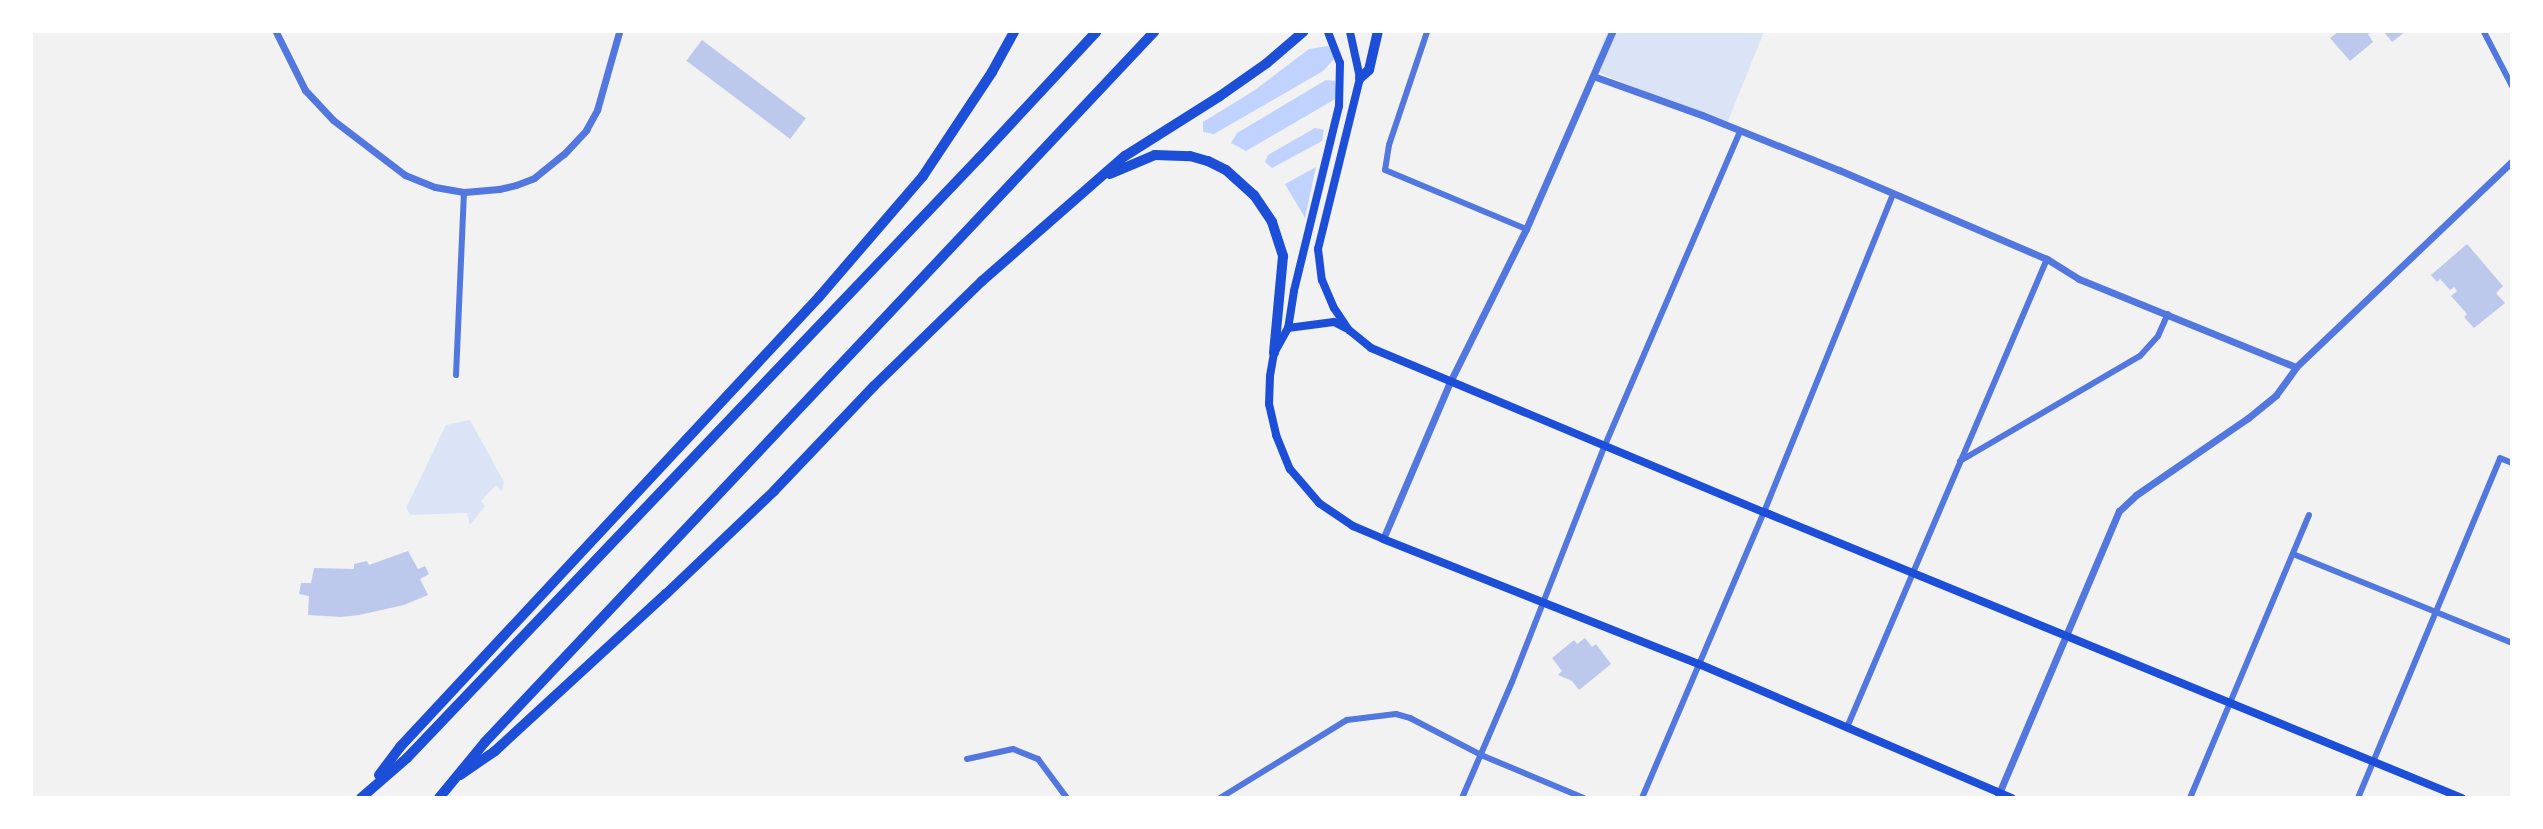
<!DOCTYPE html>
<style>
body{margin:0}
#map{position:relative;width:2543px;height:829px;overflow:hidden;background:#f2f2f2;font-family:"Open Sans",sans-serif}
div>[style]{position:absolute}
[style*='--x']{left:calc(var(--x)*1px);top:calc(var(--y)*1px);width:calc(var(--w)*1px);rotate:calc(var(--a)*1deg)}
.green>*{inset:0;background:#dbe4f7}
.water>*{inset:0;background:#bfd3fe}
.building>*{inset:0;background:#bdc9ec;transform-origin:0 0}
.minor>*{height:6px;margin:-3px;padding:0 3px;transform-origin:3px;border-radius:3px;background:#5277de}
.tertiary>*{height:7px;margin:-3.5px;padding:0 3.5px;transform-origin:3.5px;border-radius:3.5px;background:#5277de}
.secondary>*{height:8px;margin:-4px;padding:0 4px;transform-origin:4px;border-radius:4px;background:#1d4ed8}
.motorway>*{height:10px;margin:-5px;padding:0 5px;transform-origin:5px;border-radius:5px;background:#1d4ed8}
span{translate:-50% -50%;white-space:nowrap;text-align:center;line-height:1.15;-webkit-text-stroke:5px #fff;paint-order:stroke}
.frame{position:absolute;inset:0;border:33px solid #fff;pointer-events:none}
</style>
<div id="map">
<div class="green">
<div style="clip-path:polygon(1607px 32px,1764px 32px,1726px 126px,1595px 71px,1593px 67px)"></div>
<div style="clip-path:polygon(470px 420px,504px 482px,502px 492px,496px 485px,481px 501px,485px 506px,470px 525px,467px 513px,411px 515px,406px 508px,446px 425px)"></div>
</div>
<div class="water">
<div style="clip-path:polygon(1328px 46px,1335px 58px,1323px 71px,1214px 134px,1203px 132px,1203px 122px,1255px 90px,1309px 49px)"></div>
<div style="clip-path:polygon(1326px 80px,1335px 81px,1337px 98px,1246px 151px,1231px 143px,1237px 133px)"></div>
<div style="clip-path:polygon(1315px 128px,1324px 130px,1322px 141px,1272px 168px,1265px 162px,1268px 155px)"></div>
<div style="clip-path:polygon(1316px 167px,1305px 218px,1285px 184px)"></div>
</div>
<div class="building">
<div style="clip-path:polygon(2338px 32px,2372px 32px,2368px 34px,2373px 42px,2350px 61px,2330px 38px)"></div>
<div style="clip-path:polygon(2384px 32px,2405px 32px,2392px 42px)"></div>
<div style="left:702px;top:40px;width:130px;height:26px;rotate:37deg"></div>
<div style="clip-path:polygon(2467px 244px,2503px 286px,2496px 293px,2505px 303px,2474px 328px,2464px 317px,2467px 314px,2451px 296px,2457px 291px,2454px 287px,2450px 290px,2440px 279px,2437px 282px,2431px 275px)"></div>
<div style="clip-path:polygon(408px 551px,418px 569px,425px 566px,429px 574px,420px 579px,428px 595px,404px 605px,359px 615px,341px 617px,308px 615px,309px 596px,299px 594px,301px 583px,311px 583px,314px 568px,354px 569px,354px 564px,367px 561px,369px 565px)"></div>
<div style="clip-path:polygon(1585px 638px,1592px 647px,1596px 644px,1611px 664px,1579px 690px,1572px 681px,1558px 675px,1562px 671px,1552px 658px,1574px 640px,1577px 644px)"></div>
</div>
<div class="minor">
<div style="--x:1427;--y:32;--w:119;--a:108.6"></div>
<div style="--x:1389;--y:145;--w:25;--a:99"></div>
<div style="--x:1385;--y:170;--w:153;--a:22.7"></div>
<div style="--x:2484;--y:32;--w:61;--a:62.6"></div>
<div style="--x:456;--y:375;--w:183;--a:-87.5"></div>
<div style="--x:1960;--y:461;--w:208;--a:-30.3"></div>
<div style="--x:2140;--y:356;--w:27;--a:-48"></div>
<div style="--x:2158;--y:336;--w:24;--a:-66"></div>
<div style="--x:2293;--y:554;--w:236;--a:22.1"></div>
<div style="--x:1848;--y:725;--w:507;--a:-66.88"></div>
<div style="--x:967;--y:759;--w:47;--a:-12.3"></div>
<div style="--x:1013;--y:749;--w:27;--a:22"></div>
<div style="--x:1038;--y:759;--w:49;--a:53.4"></div>
<div style="--x:1220;--y:798;--w:149;--a:-31.6"></div>
<div style="--x:1347;--y:720;--w:49;--a:-7"></div>
<div style="--x:1396;--y:714;--w:15;--a:16"></div>
<div style="--x:1410;--y:718;--w:80;--a:27.5"></div>
<div style="--x:1481;--y:755;--w:112;--a:22.7"></div>
<div style="--x:1462;--y:798;--w:126;--a:-66.7"></div>
<div style="--x:1512;--y:682;--w:255;--a:-68.6"></div>
<div style="--x:1605;--y:445;--w:341;--a:-66.7"></div>
<div style="--x:1642;--y:798;--w:311;--a:-66.9"></div>
<div style="--x:1764;--y:512;--w:343;--a:-67.9"></div>
<div style="--x:2190;--y:798;--w:307;--a:-67.2"></div>
<div style="--x:2358;--y:798;--w:368;--a:-67.3"></div>
<div style="--x:2500;--y:458;--w:13;--a:23"></div>
</div>
<div class="tertiary">
<div style="--x:276;--y:32;--w:65;--a:63.4"></div>
<div style="--x:305;--y:90;--w:41;--a:47"></div>
<div style="--x:333;--y:120;--w:91;--a:37.4"></div>
<div style="--x:405;--y:175;--w:32;--a:22"></div>
<div style="--x:435;--y:187;--w:29;--a:10"></div>
<div style="--x:464;--y:192;--w:35;--a:-5"></div>
<div style="--x:499;--y:189;--w:17;--a:-13"></div>
<div style="--x:516;--y:185;--w:19;--a:-21"></div>
<div style="--x:534;--y:178;--w:38;--a:-39"></div>
<div style="--x:564;--y:154;--w:33;--a:-47"></div>
<div style="--x:586;--y:130;--w:23;--a:-61"></div>
<div style="--x:597;--y:110;--w:81;--a:-74.2"></div>
<div style="--x:1593;--y:76;--w:116;--a:19.7"></div>
<div style="--x:1702;--y:115;--w:148;--a:21.9"></div>
<div style="--x:1839;--y:170;--w:226;--a:23.2"></div>
<div style="--x:2047;--y:259;--w:38;--a:32"></div>
<div style="--x:2079;--y:279;--w:234;--a:22.1"></div>
<div style="--x:1383;--y:539;--w:171;--a:-66.9"></div>
<div style="--x:1450;--y:382;--w:171;--a:-63.6"></div>
<div style="--x:1526;--y:229;--w:215;--a:-66.4"></div>
<div style="--x:1997;--y:798;--w:312;--a:-67"></div>
<div style="--x:2119;--y:511;--w:23;--a:-43"></div>
<div style="--x:2136;--y:495;--w:136;--a:-34.5"></div>
<div style="--x:2248;--y:418;--w:36;--a:-39"></div>
<div style="--x:2276;--y:395;--w:34;--a:-54"></div>
<div style="--x:2296;--y:367;--w:298;--a:-43.6"></div>
</div>
<div class="secondary">
<div style="--x:1328;--y:32;--w:33;--a:69"></div>
<div style="--x:1340;--y:63;--w:43;--a:91.3"></div>
<div style="--x:1339;--y:106;--w:190;--a:103.7"></div>
<div style="--x:1294;--y:291;--w:37;--a:99"></div>
<div style="--x:1288;--y:328;--w:29;--a:119"></div>
<div style="--x:1274;--y:353;--w:23;--a:100"></div>
<div style="--x:1270;--y:376;--w:28;--a:92"></div>
<div style="--x:1269;--y:404;--w:32;--a:77"></div>
<div style="--x:1276;--y:435;--w:37;--a:68"></div>
<div style="--x:1290;--y:469;--w:45;--a:49.5"></div>
<div style="--x:1319;--y:503;--w:41;--a:34.1"></div>
<div style="--x:1353;--y:526;--w:33;--a:23"></div>
<div style="--x:1383;--y:539;--w:340;--a:21.6"></div>
<div style="--x:1699;--y:664;--w:340;--a:23.2"></div>
<div style="--x:1350;--y:32;--w:47;--a:77.7"></div>
<div style="--x:1360;--y:78;--w:176;--a:103.8"></div>
<div style="--x:1318;--y:249;--w:31;--a:83"></div>
<div style="--x:1322;--y:280;--w:30;--a:67"></div>
<div style="--x:1334;--y:308;--w:27;--a:56"></div>
<div style="--x:1349;--y:330;--w:28;--a:39"></div>
<div style="--x:1371;--y:348;--w:426;--a:22.7"></div>
<div style="--x:1764;--y:512;--w:754;--a:22.28"></div>
<div style="--x:1288;--y:328;--w:46;--a:-7.4"></div>
<div style="--x:1334;--y:322;--w:13;--a:27"></div>
</div>
<div class="motorway">
<div style="--x:1360;--y:78;--w:12;--a:-42"></div>
<div style="--x:1369;--y:70;--w:39;--a:-77"></div>
<div style="--x:1110;--y:174;--w:49;--a:-22.9"></div>
<div style="--x:1155;--y:155;--w:35;--a:2"></div>
<div style="--x:1190;--y:156;--w:19;--a:16"></div>
<div style="--x:1208;--y:161;--w:20;--a:27"></div>
<div style="--x:1226;--y:170;--w:38;--a:42"></div>
<div style="--x:1254;--y:195;--w:32;--a:56"></div>
<div style="--x:1272;--y:222;--w:36;--a:72"></div>
<div style="--x:1283;--y:256;--w:97;--a:95.3"></div>
<div style="--x:379;--y:775;--w:35;--a:-53"></div>
<div style="--x:400;--y:747;--w:615;--a:-47.04"></div>
<div style="--x:819;--y:297;--w:160;--a:-49.3"></div>
<div style="--x:923;--y:176;--w:125;--a:-56.4"></div>
<div style="--x:992;--y:72;--w:46;--a:-61.2"></div>
<div style="--x:460;--y:775;--w:42;--a:-34.4"></div>
<div style="--x:495;--y:751;--w:232;--a:-42.6"></div>
<div style="--x:666;--y:594;--w:149;--a:-43.6"></div>
<div style="--x:774;--y:491;--w:145;--a:-46.4"></div>
<div style="--x:874;--y:386;--w:151;--a:-44.2"></div>
<div style="--x:982;--y:281;--w:190;--a:-41.2"></div>
<div style="--x:1125;--y:156;--w:112;--a:-32.3"></div>
<div style="--x:1220;--y:96;--w:57;--a:-35.1"></div>
<div style="--x:1267;--y:63;--w:48;--a:-40.7"></div>
<div style="--x:361;--y:798;--w:61;--a:-41"></div>
<div style="--x:407;--y:758;--w:830;--a:-46.37"></div>
<div style="--x:980;--y:157;--w:171;--a:-47.1"></div>
<div style="--x:439;--y:798;--w:72;--a:-50.6"></div>
<div style="--x:485;--y:742;--w:976;--a:-46.7"></div>
</div>
<div class="frame"></div>
</div>
